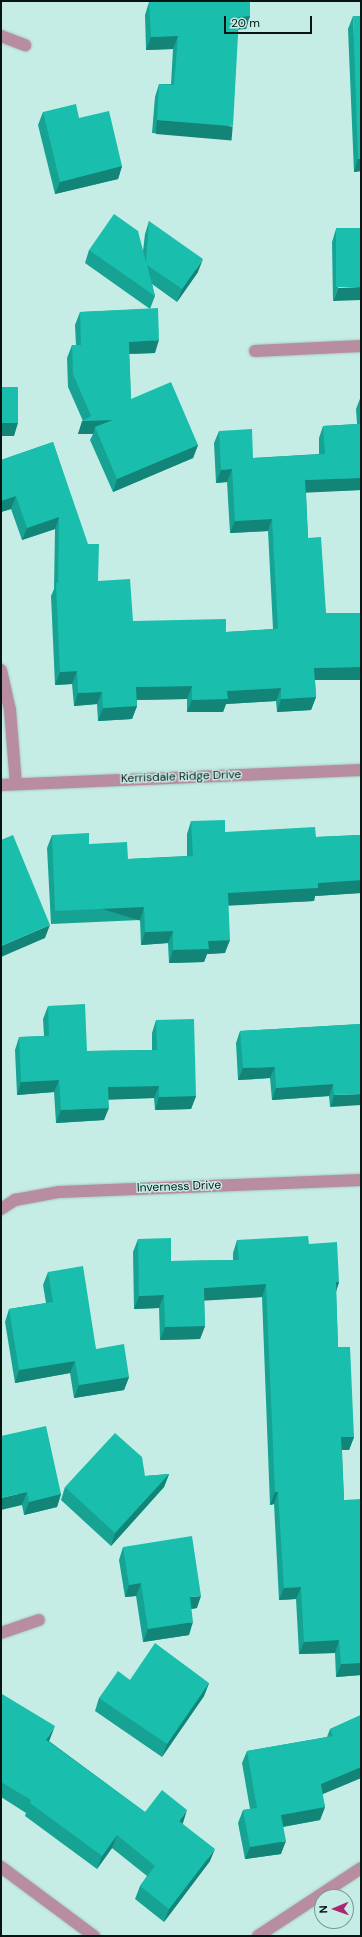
<!DOCTYPE html>
<style>
body{margin:0}
#map{position:relative;width:362px;height:1937px;overflow:hidden;background:#c5ede5;font-family:"DM Sans",sans-serif}
div>[style]{position:absolute}
[style*='--x']{left:calc(var(--x)*1px);top:calc(var(--y)*1px);width:calc(var(--w)*1px);rotate:calc(var(--a)*1deg)}
.roads{filter:drop-shadow(0 0 1px #a7cac3) drop-shadow(0 0 1px #a7cac3)}
.street>*{height:12px;margin:-6px;padding:0 6px;transform-origin:6px;border-radius:6px;background:#b78d9f}
.wall>*{inset:0;background:#16a394}
.shaded-wall>*{inset:0;background:#128578;transform-origin:0 0}
.building>*{inset:0;background:#19beac;transform-origin:0 0}
span{translate:-50% -50%;white-space:nowrap;text-align:center;line-height:1.15;-webkit-text-stroke:3px #c5ede5;paint-order:stroke}
.street-label{font-size:12px;color:#071513}
.frame{position:absolute;inset:0;border:2px solid #071513;pointer-events:none}
.north{position:absolute;left:314px;top:1889px;width:40px;height:40px;box-sizing:border-box;background:#c5ede5;border:1px solid #799791;border-radius:50%;rotate:268deg;font-size:11px;font-weight:700;line-height:16px;text-align:center;color:#071513}
.north::after{content:'';display:block;margin:auto;width:14px;height:18px;background:#aa2670;clip-path:polygon(50% 0,100% 100%,50% 72%,0 100%)}
.scale{position:absolute;left:224px;top:16px;width:88px;height:18px;box-sizing:border-box;border:2px solid #071513;border-top:0;padding-left:5px;font-size:12px;line-height:14px;white-space:nowrap;color:#071513;-webkit-text-stroke:3px #c5ede5;paint-order:stroke}
</style>
<div id="map">
<div class="roads">
<div class="street">
<div style="--x:1;--y:36;--w:26;--a:21"></div>
<div style="--x:255;--y:351;--w:106;--a:-2.7"></div>
<div style="--x:1;--y:670;--w:41;--a:77.3"></div>
<div style="--x:10;--y:710;--w:74;--a:85.4"></div>
<div style="--x:1;--y:785;--w:360;--a:-2.4"></div>
<div style="--x:1;--y:1209;--w:17;--a:-33"></div>
<div style="--x:15;--y:1200;--w:45;--a:-10.3"></div>
<div style="--x:59;--y:1192;--w:302;--a:-2.3"></div>
<div style="--x:1;--y:1633;--w:40;--a:-18.9"></div>
<div style="--x:1;--y:1867;--w:116;--a:36.6"></div>
<div style="--x:258;--y:1936;--w:123;--a:-33.4"></div>
</div>
</div>
<div class="wall">
<div style="clip-path:polygon(149px 2px,250px 16px,246px 29px,238px 29px,228px 139px,152px 133px,155px 97px,159px 84px,171px 84px,173px 49px,146px 50px,145px 15px)"></div>
<div style="clip-path:polygon(353px 16px,361px 171px,354px 172px,348px 29px)"></div>
<div style="clip-path:polygon(43px 112px,79px 118px,122px 166px,118px 179px,55px 194px,38px 125px)"></div>
<div style="clip-path:polygon(149px 221px,198px 272px,177px 302px,152px 284px,155px 296px,150px 309px,155px 353px,129px 354px,131px 399px,198px 445px,193px 458px,113px 492px,90px 440px,93px 434px,78px 434px,83px 421px,68px 387px,67px 358px,72px 345px,76px 345px,75px 325px,80px 312px,150px 309px,85px 263px,89px 250px,143px 251px,145px 234px)"></div>
<div style="clip-path:polygon(361px 228px,333px 301px,332px 242px,336px 229px)"></div>
<div style="clip-path:polygon(361px 396px,361px 490px,306px 492px,308px 538px,326px 613px,361px 613px,361px 680px,315px 680px,316px 697px,311px 710px,277px 712px,276px 701px,226px 704px,223px 712px,187px 712px,187px 699px,137px 700px,137px 706px,132px 719px,98px 721px,97px 704px,74px 706px,72px 684px,55px 685px,51px 596px,54px 589px,55px 529px,22px 540px,11px 509px,1px 512px,1px 460px,53px 442px,98px 581px,133px 621px,226px 632px,273px 629px,268px 531px,230px 533px,227px 482px,216px 483px,214px 443px,219px 431px,253px 458px,319px 454px,319px 438px,323px 426px,357px 424px,356px 409px)"></div>
<div style="clip-path:polygon(191px 821px,225px 832px,316px 837px,360px 835px,361px 832px,361px 893px,315px 896px,314px 901px,228px 905px,225px 953px,207px 954px,204px 962px,169px 963px,168px 943px,141px 945px,140px 920px,51px 924px,47px 848px,52px 835px,89px 844px,128px 859px,187px 856px,187px 834px)"></div>
<div style="clip-path:polygon(48px 1006px,87px 1051px,152px 1050px,152px 1033px,156px 1020px,196px 1096px,191px 1109px,155px 1110px,154px 1098px,108px 1099px,104px 1120px,56px 1123px,54px 1092px,17px 1095px,15px 1050px,19px 1037px,44px 1036px,43px 1019px)"></div>
<div style="clip-path:polygon(361px 1024px,330px 1107px,329px 1096px,272px 1100px,270px 1078px,238px 1080px,236px 1043px,240px 1031px)"></div>
<div style="clip-path:polygon(138px 1239px,171px 1261px,233px 1260px,233px 1253px,237px 1240px,309px 1244px,339px 1282px,336px 1291px,338px 1347px,354px 1437px,349px 1450px,342px 1450px,344px 1500px,361px 1675px,336px 1677px,335px 1653px,299px 1654px,296px 1599px,279px 1600px,274px 1504px,270px 1505px,262px 1297px,204px 1300px,205px 1326px,200px 1339px,160px 1340px,159px 1308px,134px 1309px,133px 1252px)"></div>
<div style="clip-path:polygon(48px 1272px,96px 1349px,129px 1377px,124px 1390px,74px 1398px,70px 1373px,15px 1383px,5px 1322px,9px 1309px,46px 1303px,43px 1285px)"></div>
<div style="clip-path:polygon(1px 1436px,61px 1494px,57px 1507px,24px 1515px,22px 1505px)"></div>
<div style="clip-path:polygon(169px 1474px,164px 1487px,111px 1546px,61px 1500px,65px 1487px,145px 1476px)"></div>
<div style="clip-path:polygon(123px 1547px,197px 1608px,191px 1609px,189px 1635px,143px 1642px,136px 1596px,125px 1597px,119px 1560px)"></div>
<div style="clip-path:polygon(130px 1680px,209px 1683px,204px 1696px,162px 1757px,95px 1711px,99px 1698px)"></div>
<div style="clip-path:polygon(1px 1695px,50px 1739px,49px 1741px,145px 1812px,182px 1823px,210px 1861px,164px 1922px,135px 1899px,140px 1886px,147px 1876px,112px 1848px,97px 1869px,25px 1816px,26px 1813px,1px 1797px)"></div>
<div style="clip-path:polygon(361px 1715px,361px 1778px,322px 1794px,325px 1807px,320px 1820px,283px 1827px,281px 1854px,245px 1859px,238px 1823px,243px 1810px,250px 1809px,242px 1763px,247px 1751px,327px 1737px,330px 1729px)"></div>
</div>
<div class="shaded-wall">
<div style="clip-path:polygon(250px 16px,246px 29px,234px 30px,239px 17px)"></div>
<div style="clip-path:polygon(178px 36px,173px 49px,146px 50px,151px 37px)"></div>
<div style="left:157px;top:120px;width:76px;height:14px;rotate:5deg"></div>
<div style="clip-path:polygon(358px 159px,361px 159px,361px 171px,354px 172px)"></div>
<div style="clip-path:polygon(122px 166px,118px 179px,55px 194px,60px 182px)"></div>
<div style="clip-path:polygon(203px 259px,198px 272px,177px 302px,182px 289px)"></div>
<div style="clip-path:polygon(361px 287px,361px 300px,333px 301px,338px 288px)"></div>
<div style="clip-path:polygon(159px 340px,155px 353px,124px 354px,129px 342px)"></div>
<div style="clip-path:polygon(113px 420px,95px 427px,93px 434px,78px 434px,82px 421px)"></div>
<div style="clip-path:polygon(1px 423px,18px 423px,14px 436px,1px 436px)"></div>
<div style="clip-path:polygon(198px 445px,193px 458px,113px 492px,117px 479px)"></div>
<div style="clip-path:polygon(232px 469px,227px 482px,216px 483px,221px 470px)"></div>
<div style="clip-path:polygon(361px 478px,361px 490px,300px 493px,305px 480px)"></div>
<div style="clip-path:polygon(16px 496px,11px 509px,1px 512px,1px 501px)"></div>
<div style="clip-path:polygon(59px 517px,55px 529px,22px 540px,27px 528px)"></div>
<div style="clip-path:polygon(272px 519px,268px 531px,230px 533px,235px 521px)"></div>
<div style="clip-path:polygon(361px 667px,361px 680px,309px 680px,314px 668px)"></div>
<div style="clip-path:polygon(77px 671px,72px 684px,55px 685px,60px 672px)"></div>
<div style="clip-path:polygon(192px 686px,187px 699px,131px 700px,136px 687px)"></div>
<div style="clip-path:polygon(281px 688px,276px 701px,226px 704px,223px 712px,187px 712px,192px 700px,227px 691px)"></div>
<div style="clip-path:polygon(102px 692px,97px 704px,74px 706px,78px 693px)"></div>
<div style="clip-path:polygon(316px 697px,311px 710px,277px 712px,281px 699px)"></div>
<div style="clip-path:polygon(137px 706px,132px 719px,98px 721px,103px 708px)"></div>
<div style="clip-path:polygon(361px 880px,361px 893px,315px 896px,314px 901px,223px 906px,228px 893px,318px 883px)"></div>
<div style="left:144px;top:907px;width:14px;height:89px;rotate:107deg"></div>
<div style="clip-path:polygon(50px 925px,45px 938px,1px 957px,1px 946px)"></div>
<div style="clip-path:polygon(173px 931px,168px 943px,141px 945px,145px 932px)"></div>
<div style="clip-path:polygon(230px 940px,225px 953px,207px 954px,204px 962px,169px 963px,173px 950px,208px 941px)"></div>
<div style="clip-path:polygon(275px 1067px,270px 1078px,238px 1080px,243px 1068px)"></div>
<div style="clip-path:polygon(59px 1080px,54px 1092px,17px 1095px,21px 1082px)"></div>
<div style="clip-path:polygon(333px 1084px,329px 1096px,272px 1100px,276px 1088px)"></div>
<div style="clip-path:polygon(159px 1086px,154px 1098px,103px 1100px,108px 1087px)"></div>
<div style="clip-path:polygon(361px 1094px,361px 1105px,330px 1107px,334px 1095px)"></div>
<div style="clip-path:polygon(196px 1096px,191px 1109px,155px 1110px,159px 1097px)"></div>
<div style="clip-path:polygon(109px 1108px,104px 1120px,56px 1123px,61px 1110px)"></div>
<div style="clip-path:polygon(336px 1282px,339px 1282px,335px 1295px)"></div>
<div style="clip-path:polygon(266px 1284px,262px 1297px,199px 1301px,204px 1288px)"></div>
<div style="clip-path:polygon(164px 1295px,159px 1308px,134px 1309px,139px 1296px)"></div>
<div style="clip-path:polygon(205px 1326px,200px 1339px,160px 1340px,165px 1327px)"></div>
<div style="clip-path:polygon(75px 1361px,70px 1373px,15px 1383px,19px 1370px)"></div>
<div style="clip-path:polygon(129px 1377px,124px 1390px,74px 1398px,79px 1385px)"></div>
<div style="clip-path:polygon(341px 1437px,354px 1437px,349px 1450px,337px 1450px)"></div>
<div style="clip-path:polygon(169px 1474px,164px 1487px,111px 1546px,115px 1533px)"></div>
<div style="clip-path:polygon(27px 1492px,22px 1505px,1px 1510px,1px 1498px)"></div>
<div style="clip-path:polygon(275px 1492px,278px 1492px,274px 1504px,270px 1505px)"></div>
<div style="clip-path:polygon(61px 1494px,57px 1507px,24px 1515px,29px 1502px)"></div>
<div style="clip-path:polygon(141px 1583px,136px 1596px,125px 1597px,129px 1585px)"></div>
<div style="clip-path:polygon(301px 1587px,296px 1599px,279px 1600px,284px 1588px)"></div>
<div style="clip-path:polygon(201px 1596px,197px 1608px,185px 1610px,190px 1597px)"></div>
<div style="clip-path:polygon(193px 1622px,189px 1635px,143px 1642px,148px 1629px)"></div>
<div style="clip-path:polygon(339px 1640px,335px 1653px,299px 1654px,304px 1642px)"></div>
<div style="clip-path:polygon(361px 1663px,361px 1675px,336px 1677px,341px 1664px)"></div>
<div style="clip-path:polygon(209px 1683px,204px 1696px,162px 1757px,167px 1744px)"></div>
<div style="clip-path:polygon(55px 1726px,50px 1739px,42px 1753px,46px 1740px)"></div>
<div style="clip-path:polygon(361px 1767px,361px 1778px,316px 1797px,321px 1784px)"></div>
<div style="clip-path:polygon(325px 1807px,320px 1820px,276px 1828px,281px 1815px)"></div>
<div style="clip-path:polygon(187px 1810px,183px 1823px,175px 1834px,179px 1821px)"></div>
<div style="clip-path:polygon(117px 1835px,112px 1848px,97px 1869px,102px 1856px)"></div>
<div style="clip-path:polygon(286px 1841px,281px 1854px,245px 1859px,250px 1847px)"></div>
<div style="clip-path:polygon(215px 1849px,210px 1861px,164px 1922px,169px 1909px)"></div>
</div>
<div class="building">
<div style="clip-path:polygon(179px 1px,250px 1px,250px 16px,239px 17px,233px 126px,157px 120px,159px 84px,174px 85px,178px 36px,151px 37px,149px 2px)"></div>
<div style="clip-path:polygon(353px 16px,361px 16px,361px 159px,358px 159px)"></div>
<div style="clip-path:polygon(76px 104px,79px 118px,109px 111px,122px 166px,60px 182px,43px 112px)"></div>
<div style="clip-path:polygon(114px 214px,138px 231px,146px 262px,149px 221px,203px 259px,182px 289px,147px 265px,155px 296px,89px 250px)"></div>
<div style="left:361px;top:228px;width:59px;height:25px;rotate:90deg"></div>
<div style="clip-path:polygon(158px 308px,159px 340px,129px 342px,131px 399px,171px 382px,198px 445px,117px 479px,95px 427px,113px 420px,82px 421px,91px 416px,73px 374px,72px 345px,81px 345px,80px 312px)"></div>
<div style="left:18px;top:387px;width:36px;height:17px;rotate:90deg"></div>
<div style="clip-path:polygon(361px 424px,361px 478px,305px 480px,308px 538px,321px 537px,326px 613px,361px 613px,361px 667px,314px 668px,316px 697px,281px 699px,281px 688px,227px 691px,228px 699px,192px 700px,192px 686px,136px 687px,137px 706px,103px 708px,102px 692px,78px 693px,77px 671px,60px 672px,56px 583px,58px 583px,59px 517px,27px 528px,16px 496px,1px 501px,1px 460px,53px 442px,88px 544px,99px 544px,98px 581px,130px 579px,133px 621px,226px 619px,226px 632px,278px 629px,272px 519px,235px 521px,232px 469px,221px 470px,219px 431px,252px 429px,253px 458px,325px 454px,323px 426px)"></div>
<div style="clip-path:polygon(225px 820px,225px 832px,315px 827px,316px 837px,361px 835px,361px 880px,318px 883px,318px 888px,228px 893px,230px 940px,208px 941px,209px 949px,173px 950px,173px 931px,145px 932px,144px 907px,55px 911px,52px 835px,89px 833px,89px 844px,127px 842px,128px 859px,193px 856px,191px 821px)"></div>
<div style="clip-path:polygon(13px 835px,50px 925px,1px 946px,1px 840px)"></div>
<div style="clip-path:polygon(85px 1004px,87px 1051px,157px 1050px,156px 1020px,194px 1019px,196px 1096px,159px 1097px,159px 1086px,108px 1087px,109px 1108px,61px 1110px,59px 1080px,21px 1082px,19px 1037px,49px 1036px,48px 1006px)"></div>
<div style="clip-path:polygon(361px 1024px,361px 1094px,334px 1095px,333px 1084px,276px 1088px,275px 1067px,243px 1068px,240px 1031px)"></div>
<div style="clip-path:polygon(308px 1236px,309px 1244px,337px 1242px,339px 1282px,336px 1282px,338px 1347px,350px 1347px,354px 1437px,341px 1437px,344px 1500px,361px 1499px,361px 1663px,341px 1664px,339px 1640px,304px 1642px,301px 1587px,284px 1588px,278px 1492px,275px 1492px,266px 1284px,204px 1288px,205px 1326px,165px 1327px,164px 1295px,139px 1296px,138px 1239px,171px 1238px,171px 1261px,239px 1260px,237px 1240px)"></div>
<div style="clip-path:polygon(83px 1266px,96px 1349px,124px 1344px,129px 1377px,79px 1385px,75px 1361px,19px 1370px,9px 1309px,53px 1302px,48px 1272px)"></div>
<div style="clip-path:polygon(46px 1426px,61px 1494px,29px 1502px,27px 1492px,1px 1498px,1px 1436px)"></div>
<div style="clip-path:polygon(115px 1433px,142px 1457px,145px 1476px,169px 1474px,115px 1533px,65px 1487px)"></div>
<div style="clip-path:polygon(192px 1536px,201px 1596px,190px 1597px,193px 1622px,148px 1629px,141px 1583px,129px 1585px,123px 1547px)"></div>
<div style="clip-path:polygon(155px 1643px,209px 1683px,167px 1744px,99px 1698px,118px 1671px,130px 1680px)"></div>
<div style="clip-path:polygon(2px 1694px,55px 1726px,46px 1740px,145px 1812px,162px 1790px,187px 1810px,179px 1821px,215px 1849px,169px 1909px,140px 1886px,155px 1866px,117px 1835px,102px 1856px,30px 1803px,31px 1800px,1px 1782px,1px 1695px)"></div>
<div style="clip-path:polygon(361px 1715px,361px 1767px,321px 1784px,325px 1807px,281px 1815px,286px 1841px,250px 1847px,243px 1810px,257px 1808px,247px 1751px,333px 1736px,330px 1729px)"></div>
</div>
<div class="street-label">
<span style="left:181px;top:777px;rotate:-2deg">Kerrisdale Ridge Drive</span>
<span style="left:179px;top:1187px;rotate:-2deg">Inverness Drive</span>
</div>
<div class="frame"></div>
<div class="north">N</div>
<div class="scale">20 m</div>
</div>
